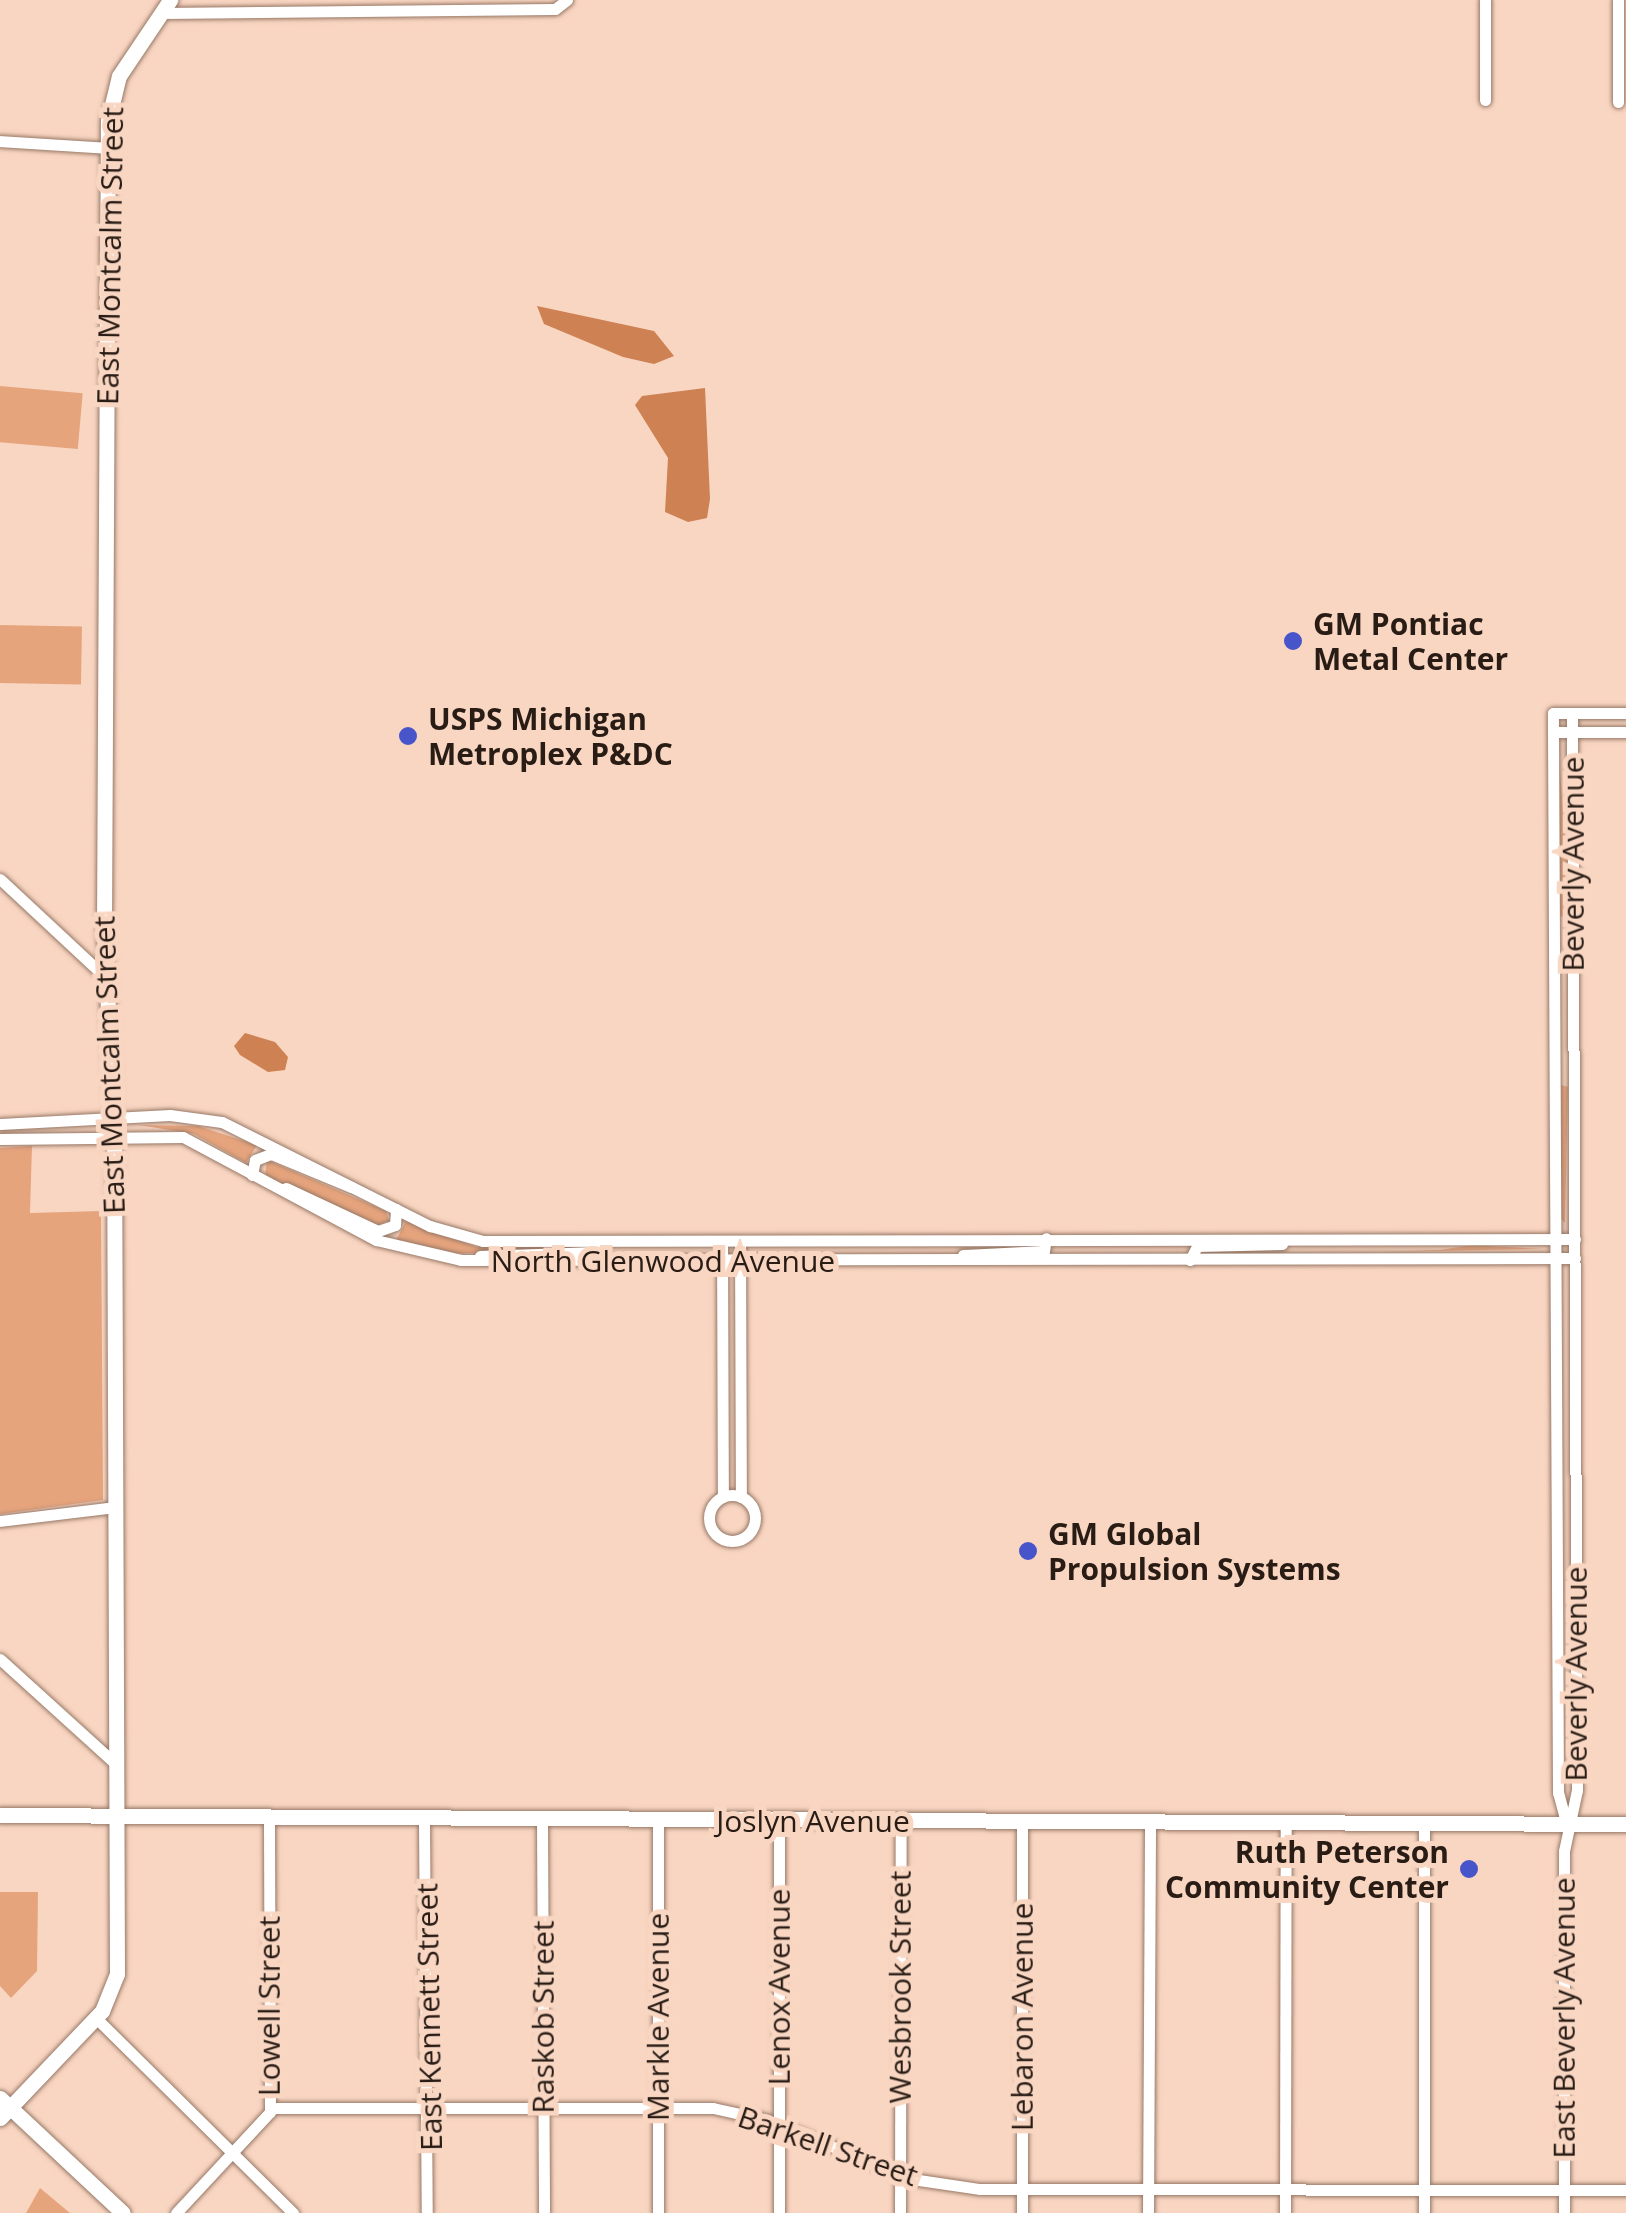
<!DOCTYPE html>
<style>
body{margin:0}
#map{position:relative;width:1626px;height:2213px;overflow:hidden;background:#f9d6c2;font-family:"Open Sans",sans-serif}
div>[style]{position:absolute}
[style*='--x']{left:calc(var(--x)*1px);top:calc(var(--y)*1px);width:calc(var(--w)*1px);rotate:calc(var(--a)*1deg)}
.green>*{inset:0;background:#e6a47d;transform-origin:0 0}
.water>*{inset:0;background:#ce8152}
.roads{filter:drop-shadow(0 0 2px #977866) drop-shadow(0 0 2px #977866)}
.minor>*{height:11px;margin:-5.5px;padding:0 5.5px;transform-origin:5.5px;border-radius:5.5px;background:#fff}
.minor>.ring{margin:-5.5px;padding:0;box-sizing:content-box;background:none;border:11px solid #fff;border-radius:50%}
.major>*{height:15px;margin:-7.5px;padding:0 7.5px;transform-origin:7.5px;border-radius:7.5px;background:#fff}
.dots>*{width:28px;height:28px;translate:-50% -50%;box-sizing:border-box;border:5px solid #f9d6c2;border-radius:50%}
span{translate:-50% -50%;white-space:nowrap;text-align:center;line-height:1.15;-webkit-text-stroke:10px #f9d6c2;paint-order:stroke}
.street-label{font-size:30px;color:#281c15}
.poi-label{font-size:30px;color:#281c15;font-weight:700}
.left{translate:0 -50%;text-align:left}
.right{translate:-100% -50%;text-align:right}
</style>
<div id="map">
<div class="green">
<div style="left:0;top:386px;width:83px;height:56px;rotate:5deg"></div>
<div style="left:0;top:625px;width:82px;height:58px;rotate:1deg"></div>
<div style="clip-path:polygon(1559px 758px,1567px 861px,1566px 918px,1560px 916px)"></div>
<div style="clip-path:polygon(1561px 1085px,1568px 1087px,1565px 1223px,1561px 1219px)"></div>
<div style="clip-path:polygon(139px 1125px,198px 1126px,257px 1145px,246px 1163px,194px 1134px)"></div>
<div style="clip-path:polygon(32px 1146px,30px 1213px,101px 1211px,103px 1500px,0 1514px,0 1148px)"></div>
<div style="clip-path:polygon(267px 1160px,386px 1211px,389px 1221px,376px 1226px,265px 1176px)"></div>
<div style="clip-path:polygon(406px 1221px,476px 1247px,595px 1248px,448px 1254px,396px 1240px)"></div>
<div style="clip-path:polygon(1472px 1245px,1543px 1249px,1377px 1252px,1440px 1250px)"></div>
<div style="clip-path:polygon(0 1892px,38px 1892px,37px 1971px,11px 1998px,0 1986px)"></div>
<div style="clip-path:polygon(40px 2188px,70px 2213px,26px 2213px)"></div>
</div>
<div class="water">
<div style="clip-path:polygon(537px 306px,654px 331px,674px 356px,654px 364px,623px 357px,544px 324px)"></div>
<div style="clip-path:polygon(705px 388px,710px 499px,707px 518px,688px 522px,665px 512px,668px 458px,635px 405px,642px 396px)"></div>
<div style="clip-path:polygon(245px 1033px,275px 1042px,288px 1057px,285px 1070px,268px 1072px,240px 1055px,234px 1046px)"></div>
</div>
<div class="roads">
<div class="minor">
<div style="--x:162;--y:13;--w:393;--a:-0.6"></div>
<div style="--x:555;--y:9;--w:15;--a:-37"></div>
<div style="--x:1485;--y:100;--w:100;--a:-90"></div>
<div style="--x:1618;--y:102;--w:102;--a:-90"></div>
<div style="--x:0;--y:141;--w:108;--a:3.7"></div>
<div style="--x:1553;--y:732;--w:73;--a:0"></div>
<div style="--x:0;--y:879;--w:142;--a:43"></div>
<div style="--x:0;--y:1124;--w:170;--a:-3"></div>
<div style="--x:170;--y:1115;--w:52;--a:7.7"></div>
<div style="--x:222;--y:1122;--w:233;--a:26.6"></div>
<div style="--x:430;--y:1226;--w:55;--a:15.8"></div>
<div style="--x:483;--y:1241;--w:1092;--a:-0.1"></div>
<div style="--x:0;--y:1139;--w:183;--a:-0.6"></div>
<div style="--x:183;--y:1137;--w:219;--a:28.1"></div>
<div style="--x:376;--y:1240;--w:87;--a:13.2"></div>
<div style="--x:461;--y:1260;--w:1114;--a:-0.1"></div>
<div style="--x:252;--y:1175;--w:15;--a:-79"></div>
<div style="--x:255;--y:1160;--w:17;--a:-21"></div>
<div style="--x:271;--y:1154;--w:87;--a:22.4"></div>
<div style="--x:286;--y:1188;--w:102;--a:25.1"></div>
<div style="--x:378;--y:1231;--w:18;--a:-19"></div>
<div style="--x:395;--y:1225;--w:16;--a:-86"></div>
<div style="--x:722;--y:1241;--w:256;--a:89.8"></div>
<div style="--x:740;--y:1241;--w:256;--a:89.8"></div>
<div style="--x:963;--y:1255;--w:81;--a:-2.8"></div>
<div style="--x:1044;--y:1251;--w:13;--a:-81"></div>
<div style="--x:480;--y:1256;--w:116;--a:-2"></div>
<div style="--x:596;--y:1252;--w:12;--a:-55"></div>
<div style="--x:1190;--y:1260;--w:16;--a:-63"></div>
<div style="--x:1197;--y:1246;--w:85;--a:-1.3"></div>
<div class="ring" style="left:709px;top:1495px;width:35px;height:35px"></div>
<div style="--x:0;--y:1521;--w:117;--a:-6.9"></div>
<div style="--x:0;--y:1659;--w:158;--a:42.2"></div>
<div style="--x:424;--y:1821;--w:392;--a:89.6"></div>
<div style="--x:542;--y:1821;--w:392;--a:89.7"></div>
<div style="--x:779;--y:1821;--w:392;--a:90"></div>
<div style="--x:1566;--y:1822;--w:30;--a:-105"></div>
<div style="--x:1558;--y:1793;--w:1080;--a:-90.27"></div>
<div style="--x:1553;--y:713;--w:73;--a:0"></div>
<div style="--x:95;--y:2017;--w:279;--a:44.7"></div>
<div style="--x:270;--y:2108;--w:443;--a:0"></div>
<div style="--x:713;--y:2108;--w:55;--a:12.5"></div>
<div style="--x:767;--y:2120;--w:157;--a:22.1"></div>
<div style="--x:912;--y:2179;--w:69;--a:8.4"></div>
<div style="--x:980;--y:2189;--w:646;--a:0.09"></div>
<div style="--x:176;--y:2213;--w:138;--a:-47.1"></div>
<div style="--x:270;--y:2112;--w:291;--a:-90.2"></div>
<div style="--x:658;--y:2213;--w:392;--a:-90"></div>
<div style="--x:900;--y:2213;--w:392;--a:-89.9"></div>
<div style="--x:1022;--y:2213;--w:392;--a:-90"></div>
<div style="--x:1148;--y:2213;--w:393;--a:-89.7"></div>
<div style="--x:1285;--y:2213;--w:392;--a:-89.9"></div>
<div style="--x:1424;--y:2213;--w:392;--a:-90"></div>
<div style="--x:1564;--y:2213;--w:362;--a:-90"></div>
<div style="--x:1564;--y:1851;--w:62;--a:-78"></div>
<div style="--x:1577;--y:1790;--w:1077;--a:-90.27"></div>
</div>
<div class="major">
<div style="--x:0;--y:1815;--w:1626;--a:0.32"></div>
<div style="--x:0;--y:2098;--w:168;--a:43.1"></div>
<div style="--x:0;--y:2118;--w:148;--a:-46.4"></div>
<div style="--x:102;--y:2011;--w:40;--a:-68"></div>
<div style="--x:117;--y:1974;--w:842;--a:-90.2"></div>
<div style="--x:114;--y:1132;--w:204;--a:-92.8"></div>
<div style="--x:104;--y:928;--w:807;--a:-89.72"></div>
<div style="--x:108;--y:121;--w:46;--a:-76.3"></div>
<div style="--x:119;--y:76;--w:92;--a:-56.1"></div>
</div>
</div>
<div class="dots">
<div style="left:1293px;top:641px;background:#4854c9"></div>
<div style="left:408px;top:736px;background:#4854c9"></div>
<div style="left:1028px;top:1551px;background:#4854c9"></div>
<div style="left:1469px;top:1869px;background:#4854c9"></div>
</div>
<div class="street-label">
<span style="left:110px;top:256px;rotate:-89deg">East Montcalm Street</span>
<span style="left:1573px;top:864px;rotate:-90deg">Beverly Avenue</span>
<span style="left:109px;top:1065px;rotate:-92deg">East Montcalm Street</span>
<span style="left:663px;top:1261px">North Glenwood Avenue</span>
<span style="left:1576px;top:1674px;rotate:-90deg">Beverly Avenue</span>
<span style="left:813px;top:1821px">Joslyn Avenue</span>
<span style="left:779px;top:1987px;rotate:-90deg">Lenox Avenue</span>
<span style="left:900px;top:1987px;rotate:-90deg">Wesbrook Street</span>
<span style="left:269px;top:2006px;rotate:-90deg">Lowell Street</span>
<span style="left:429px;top:2017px;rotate:-91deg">East Kennett Street</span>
<span style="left:543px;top:2017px;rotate:-90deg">Raskob Street</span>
<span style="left:658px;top:2017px;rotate:-90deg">Markle Avenue</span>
<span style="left:1022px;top:2017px;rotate:-90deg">Lebaron Avenue</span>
<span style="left:1564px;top:2018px;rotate:-90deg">East Beverly Avenue</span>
<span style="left:828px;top:2146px;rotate:19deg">Barkell Street</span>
</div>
<div class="poi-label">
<span class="left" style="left:1313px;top:641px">GM Pontiac<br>Metal Center</span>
<span class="left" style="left:428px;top:736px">USPS Michigan<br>Metroplex P&amp;DC</span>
<span class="left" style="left:1048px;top:1551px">GM Global<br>Propulsion Systems</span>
<span class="right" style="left:1449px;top:1869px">Ruth Peterson<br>Community Center</span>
</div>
</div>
